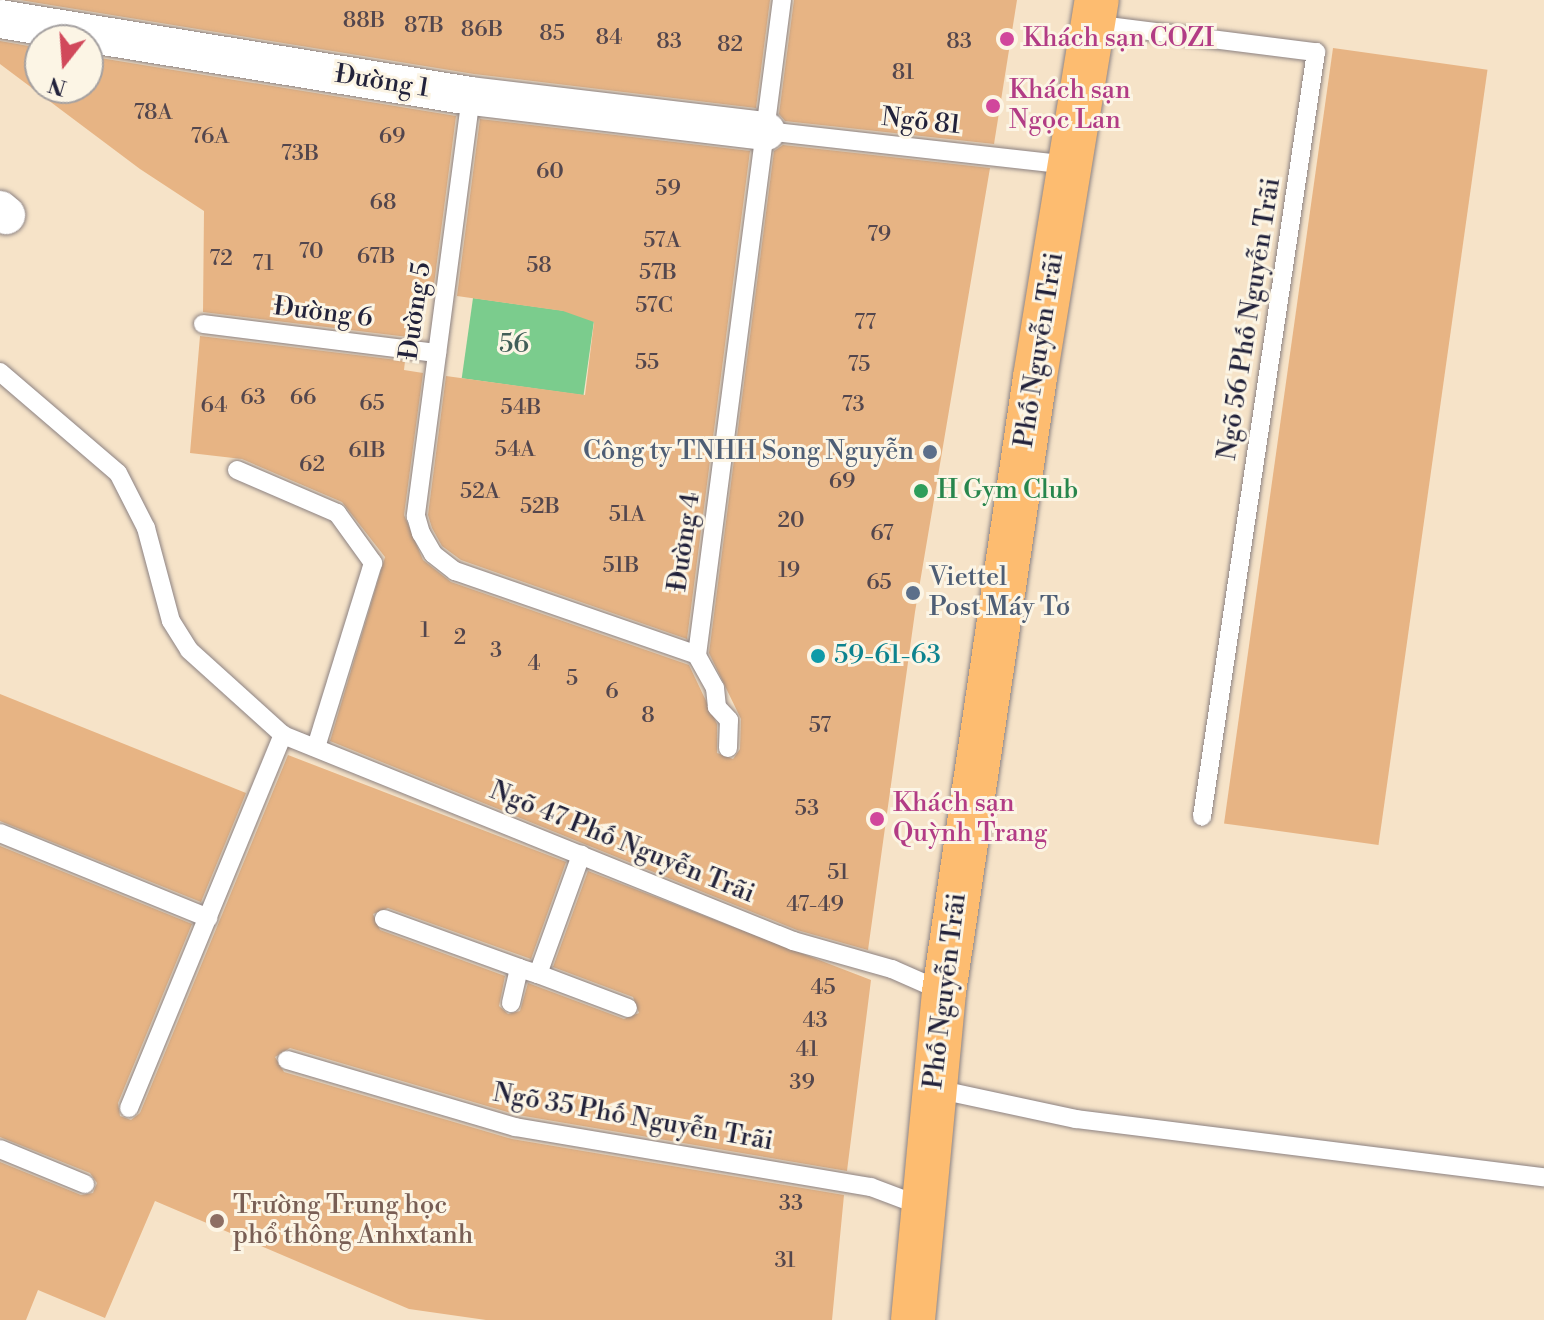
<!DOCTYPE html>
<meta charset="utf-8">
<style>
body{margin:0}
#map{position:relative;width:1544px;height:1320px;overflow:hidden;background:#f6e3c8;font-family:"Libre Bodoni",serif}
div>[style]{position:absolute}
[style*='--x']{left:calc(var(--x)*1px);top:calc(var(--y)*1px);width:calc(var(--w)*1px);rotate:calc(var(--a)*1deg)}
.green>*{inset:0;background:#7bcc8d;transform-origin:0 0}
.building>*{inset:0;background:#e7b484;transform-origin:0 0}
.roads{filter:drop-shadow(0 0 2px #8c8282) drop-shadow(0 0 2px #8c8282)}
.service>*{height:18px;margin:-9px;padding:0 9px;transform-origin:9px;border-radius:9px;background:#fff}
.minor>*{height:38px;margin:-19px;padding:0 19px;transform-origin:19px;border-radius:19px;background:#fff}
.primary>*{height:44px;margin:-22px;padding:0 22px;transform-origin:22px;border-radius:22px;background:#fdbc70}
.dots>*{width:22px;height:22px;translate:-50% -50%;box-sizing:border-box;border:4px solid #fcf5e5;border-radius:50%}
span{translate:-50% -50%;white-space:nowrap;text-align:center;line-height:1.15;-webkit-text-stroke:6px #fcf5e5;paint-order:stroke}
.number-label{font-size:22px;color:#53464d}
.number-label span{-webkit-text-stroke-width:0}
.hotel-label{font-size:26px;color:#b23c85}
.left{translate:0 -50%;text-align:left}
.street-label{font-size:26px;color:#22223b}
.park-label{font-size:26px;color:#415e58}
.service-label{font-size:26px;color:#4e5e75}
.right{translate:-100% -50%;text-align:right}
.leisure-label{font-size:26px;color:#27864d}
.culture-label{font-size:26px;color:#0d838f}
.education-label{font-size:26px;color:#785e54}
.north{position:absolute;left:24px;top:24px;width:80px;height:80px;box-sizing:border-box;background:#fcf5e5;border:2px solid #a5a1a1;border-radius:50%;rotate:197deg;font-size:22px;font-weight:700;line-height:32px;text-align:center;color:#22223b}
.north::after{content:'';display:block;margin:auto;width:28px;height:36px;background:#d1495b;clip-path:polygon(50% 0,100% 100%,50% 72%,0 100%)}
</style>
<div id="map">
<div class="green">
<div style="left:473px;top:298px;width:123px;height:81px;rotate:8deg"></div>
</div>
<div class="building">
<div style="clip-path:polygon(20px 0,770px 0,756px 108px,474px 74px)"></div>
<div style="clip-path:polygon(794px 0,1017px 0,994px 144px,785px 121px,779px 114px)"></div>
<div style="clip-path:polygon(0 41px,40px 48px,40px 88px,88px 88px,88px 56px,456px 116px,433px 292px,414px 290px,408px 337px,203px 312px,204px 211px,140px 169px,0 64px)"></div>
<div style="left:1333px;top:48px;width:156px;height:783px;rotate:8deg"></div>
<div style="clip-path:polygon(480px 119px,750px 151px,687px 639px,461px 560px,442px 546px,432px 528px,428px 515px,446px 376px,585px 395px,594px 322px,563px 311px,457px 296px)"></div>
<div style="clip-path:polygon(783px 145px,990px 168px,915px 612px,868px 950px,797px 930px,330px 741px,385px 557px,342px 502px,242px 459px,190px 453px,200px 336px,405px 361px,404px 370px,423px 373px,404px 515px,423px 560px,451px 582px,689px 665px,717px 724px,717px 753px,733px 759px,740px 749px,741px 719px,709px 653px,774px 151px)"></div>
<div style="clip-path:polygon(0 694px,246px 793px,201px 902px,0 821px)"></div>
<div style="clip-path:polygon(288px 755px,566px 862px,531px 959px,388px 908px,373px 914px,380px 930px,505px 976px,499px 1006px,508px 1014px,520px 1011px,528px 983px,624px 1019px,639px 1013px,633px 997px,553px 967px,588px 871px,871px 980px,847px 1171px,518px 1115px,290px 1048px,275px 1057px,284px 1072px,512px 1139px,844px 1195px,832px 1320px,486px 1320px,409px 1309px,155px 1201px,105px 1318px,38px 1290px,26px 1320px,0 1320px,0 1162px,81px 1195px,93px 1193px,97px 1183px,90px 1173px,0 1137px,0 846px,192px 924px,118px 1103px,120px 1116px,131px 1120px,140px 1113px)"></div>
</div>
<div class="roads">
<div class="service">
<div style="--x:1093;--y:24;--w:225;--a:7.2"></div>
<div style="--x:1316;--y:52;--w:773;--a:98.48"></div>
<div style="--x:471;--y:96;--w:424;--a:97.5"></div>
<div style="--x:416;--y:516;--w:18;--a:74"></div>
<div style="--x:421;--y:533;--w:24;--a:60"></div>
<div style="--x:433;--y:554;--w:28;--a:38"></div>
<div style="--x:455;--y:571;--w:256;--a:19.1"></div>
<div style="--x:766;--y:131;--w:305;--a:6.4"></div>
<div style="--x:203;--y:324;--w:236;--a:7.1"></div>
<div style="--x:0;--y:372;--w:155;--a:40.6"></div>
<div style="--x:118;--y:473;--w:62;--a:63"></div>
<div style="--x:146;--y:528;--w:96;--a:75"></div>
<div style="--x:171;--y:621;--w:34;--a:58"></div>
<div style="--x:189;--y:650;--w:127;--a:42.1"></div>
<div style="--x:283;--y:735;--w:550;--a:21.99"></div>
<div style="--x:793;--y:941;--w:103;--a:15.8"></div>
<div style="--x:892;--y:969;--w:57;--a:23.9"></div>
<div style="--x:237;--y:470;--w:109;--a:23.3"></div>
<div style="--x:337;--y:513;--w:62;--a:54.2"></div>
<div style="--x:373;--y:563;--w:193;--a:107.2"></div>
<div style="--x:728;--y:748;--w:28;--a:-88"></div>
<div style="--x:729;--y:720;--w:18;--a:-133"></div>
<div style="--x:717;--y:707;--w:19;--a:-96"></div>
<div style="--x:715;--y:688;--w:38;--a:-119"></div>
<div style="--x:697;--y:655;--w:660;--a:-82.61"></div>
<div style="--x:0;--y:833;--w:225;--a:22.2"></div>
<div style="--x:384;--y:919;--w:144;--a:19.9"></div>
<div style="--x:538;--y:974;--w:96;--a:20.7"></div>
<div style="--x:511;--y:1003;--w:36;--a:-77"></div>
<div style="--x:519;--y:968;--w:20;--a:18"></div>
<div style="--x:538;--y:974;--w:127;--a:-70.1"></div>
<div style="--x:287;--y:1060;--w:238;--a:16.4"></div>
<div style="--x:515;--y:1127;--w:361;--a:9.6"></div>
<div style="--x:871;--y:1187;--w:57;--a:20.7"></div>
<div style="--x:936;--y:1089;--w:143;--a:12.1"></div>
<div style="--x:1076;--y:1119;--w:472;--a:7.1"></div>
<div style="--x:129;--y:1108;--w:404;--a:-67.6"></div>
<div style="--x:0;--y:1149;--w:92;--a:22.4"></div>
</div>
<div class="minor">
<div style="--x:0;--y:19;--w:477;--a:9.3"></div>
<div style="--x:471;--y:96;--w:297;--a:6.8"></div>
<div style="--x:0;--y:210;--w:8;--a:40"></div>
</div>
<div class="primary">
<div style="--x:913;--y:1320;--w:329;--a:-84.6"></div>
<div style="--x:944;--y:992;--w:622;--a:-81.58"></div>
<div style="--x:1035;--y:377;--w:382;--a:-80.7"></div>
</div>
</div>
<div class="dots">
<div style="left:1007px;top:39px;background:#d1479c"></div>
<div style="left:993px;top:106px;background:#d1479c"></div>
<div style="left:930px;top:452px;background:#5c6f8a"></div>
<div style="left:921px;top:491px;background:#2e9e5b"></div>
<div style="left:913px;top:593px;background:#5c6f8a"></div>
<div style="left:818px;top:656px;background:#0f9aa8"></div>
<div style="left:877px;top:819px;background:#d1479c"></div>
<div style="left:217px;top:1221px;background:#8d6e63"></div>
</div>
<div class="number-label">
<span style="left:364px;top:21px">88B</span>
<span style="left:424px;top:26px">87B</span>
<span style="left:482px;top:30px">86B</span>
<span style="left:552px;top:34px">85</span>
<span style="left:609px;top:38px">84</span>
<span style="left:669px;top:42px">83</span>
<span style="left:959px;top:42px">83</span>
<span style="left:730px;top:45px">82</span>
<span style="left:903px;top:73px">81</span>
<span style="left:153px;top:113px">78A</span>
<span style="left:210px;top:137px">76A</span>
<span style="left:392px;top:137px">69</span>
<span style="left:300px;top:154px">73B</span>
<span style="left:550px;top:172px">60</span>
<span style="left:668px;top:189px">59</span>
<span style="left:383px;top:203px">68</span>
<span style="left:879px;top:235px">79</span>
<span style="left:662px;top:241px">57A</span>
<span style="left:311px;top:252px">70</span>
<span style="left:376px;top:257px">67B</span>
<span style="left:221px;top:259px">72</span>
<span style="left:263px;top:264px">71</span>
<span style="left:539px;top:266px">58</span>
<span style="left:658px;top:273px">57B</span>
<span style="left:654px;top:306px">57C</span>
<span style="left:865px;top:323px">77</span>
<span style="left:647px;top:363px">55</span>
<span style="left:859px;top:365px">75</span>
<span style="left:253px;top:398px">63</span>
<span style="left:303px;top:398px">66</span>
<span style="left:372px;top:404px">65</span>
<span style="left:853px;top:405px">73</span>
<span style="left:214px;top:406px">64</span>
<span style="left:521px;top:408px">54B</span>
<span style="left:515px;top:450px">54A</span>
<span style="left:367px;top:451px">61B</span>
<span style="left:312px;top:465px">62</span>
<span style="left:842px;top:482px">69</span>
<span style="left:480px;top:492px">52A</span>
<span style="left:540px;top:507px">52B</span>
<span style="left:627px;top:515px">51A</span>
<span style="left:791px;top:521px">20</span>
<span style="left:882px;top:534px">67</span>
<span style="left:621px;top:566px">51B</span>
<span style="left:789px;top:571px">19</span>
<span style="left:879px;top:583px">65</span>
<span style="left:425px;top:631px">1</span>
<span style="left:460px;top:638px">2</span>
<span style="left:496px;top:651px">3</span>
<span style="left:534px;top:664px">4</span>
<span style="left:572px;top:679px">5</span>
<span style="left:612px;top:692px">6</span>
<span style="left:648px;top:716px">8</span>
<span style="left:820px;top:726px">57</span>
<span style="left:807px;top:809px">53</span>
<span style="left:838px;top:873px">51</span>
<span style="left:815px;top:905px">47-49</span>
<span style="left:823px;top:988px">45</span>
<span style="left:815px;top:1021px">43</span>
<span style="left:807px;top:1050px">41</span>
<span style="left:802px;top:1083px">39</span>
<span style="left:791px;top:1204px">33</span>
<span style="left:785px;top:1261px">31</span>
</div>
<div class="hotel-label">
<span class="left" style="left:1023px;top:39px">Khách sạn COZI</span>
<span class="left" style="left:1009px;top:106px">Khách sạn<br>Ngọc Lan</span>
<span class="left" style="left:893px;top:819px">Khách sạn<br>Quỳnh Trang</span>
</div>
<div class="street-label">
<span style="left:382px;top:82px;rotate:9deg">Đường 1</span>
<span style="left:921px;top:122px;rotate:6deg">Ngõ 81</span>
<span style="left:416px;top:311px;rotate:-82deg">Đường 5</span>
<span style="left:323px;top:313px;rotate:7deg">Đường 6</span>
<span style="left:1250px;top:319px;rotate:-81deg">Ngõ 56 Phố Nguyễn Trãi</span>
<span style="left:1040px;top:350px;rotate:-81deg">Phố Nguyễn Trãi</span>
<span style="left:685px;top:542px;rotate:-82deg">Đường 4</span>
<span style="left:622px;top:843px;rotate:22deg">Ngõ 47 Phố Nguyễn Trãi</span>
<span style="left:946px;top:991px;rotate:-83deg">Phố Nguyễn Trãi</span>
<span style="left:633px;top:1118px;rotate:10deg">Ngõ 35 Phố Nguyễn Trãi</span>
</div>
<div class="park-label">
<span style="left:514px;top:345px">56</span>
</div>
<div class="service-label">
<span class="right" style="left:914px;top:452px">Công ty TNHH Song Nguyễn</span>
<span class="left" style="left:929px;top:593px">Viettel<br>Post Máy Tơ</span>
</div>
<div class="leisure-label">
<span class="left" style="left:937px;top:491px">H Gym Club</span>
</div>
<div class="culture-label">
<span class="left" style="left:834px;top:656px">59-61-63</span>
</div>
<div class="education-label">
<span class="left" style="left:233px;top:1221px">Trường Trung học<br>phổ thông Anhxtanh</span>
</div>
<div class="north">N</div>
</div>
